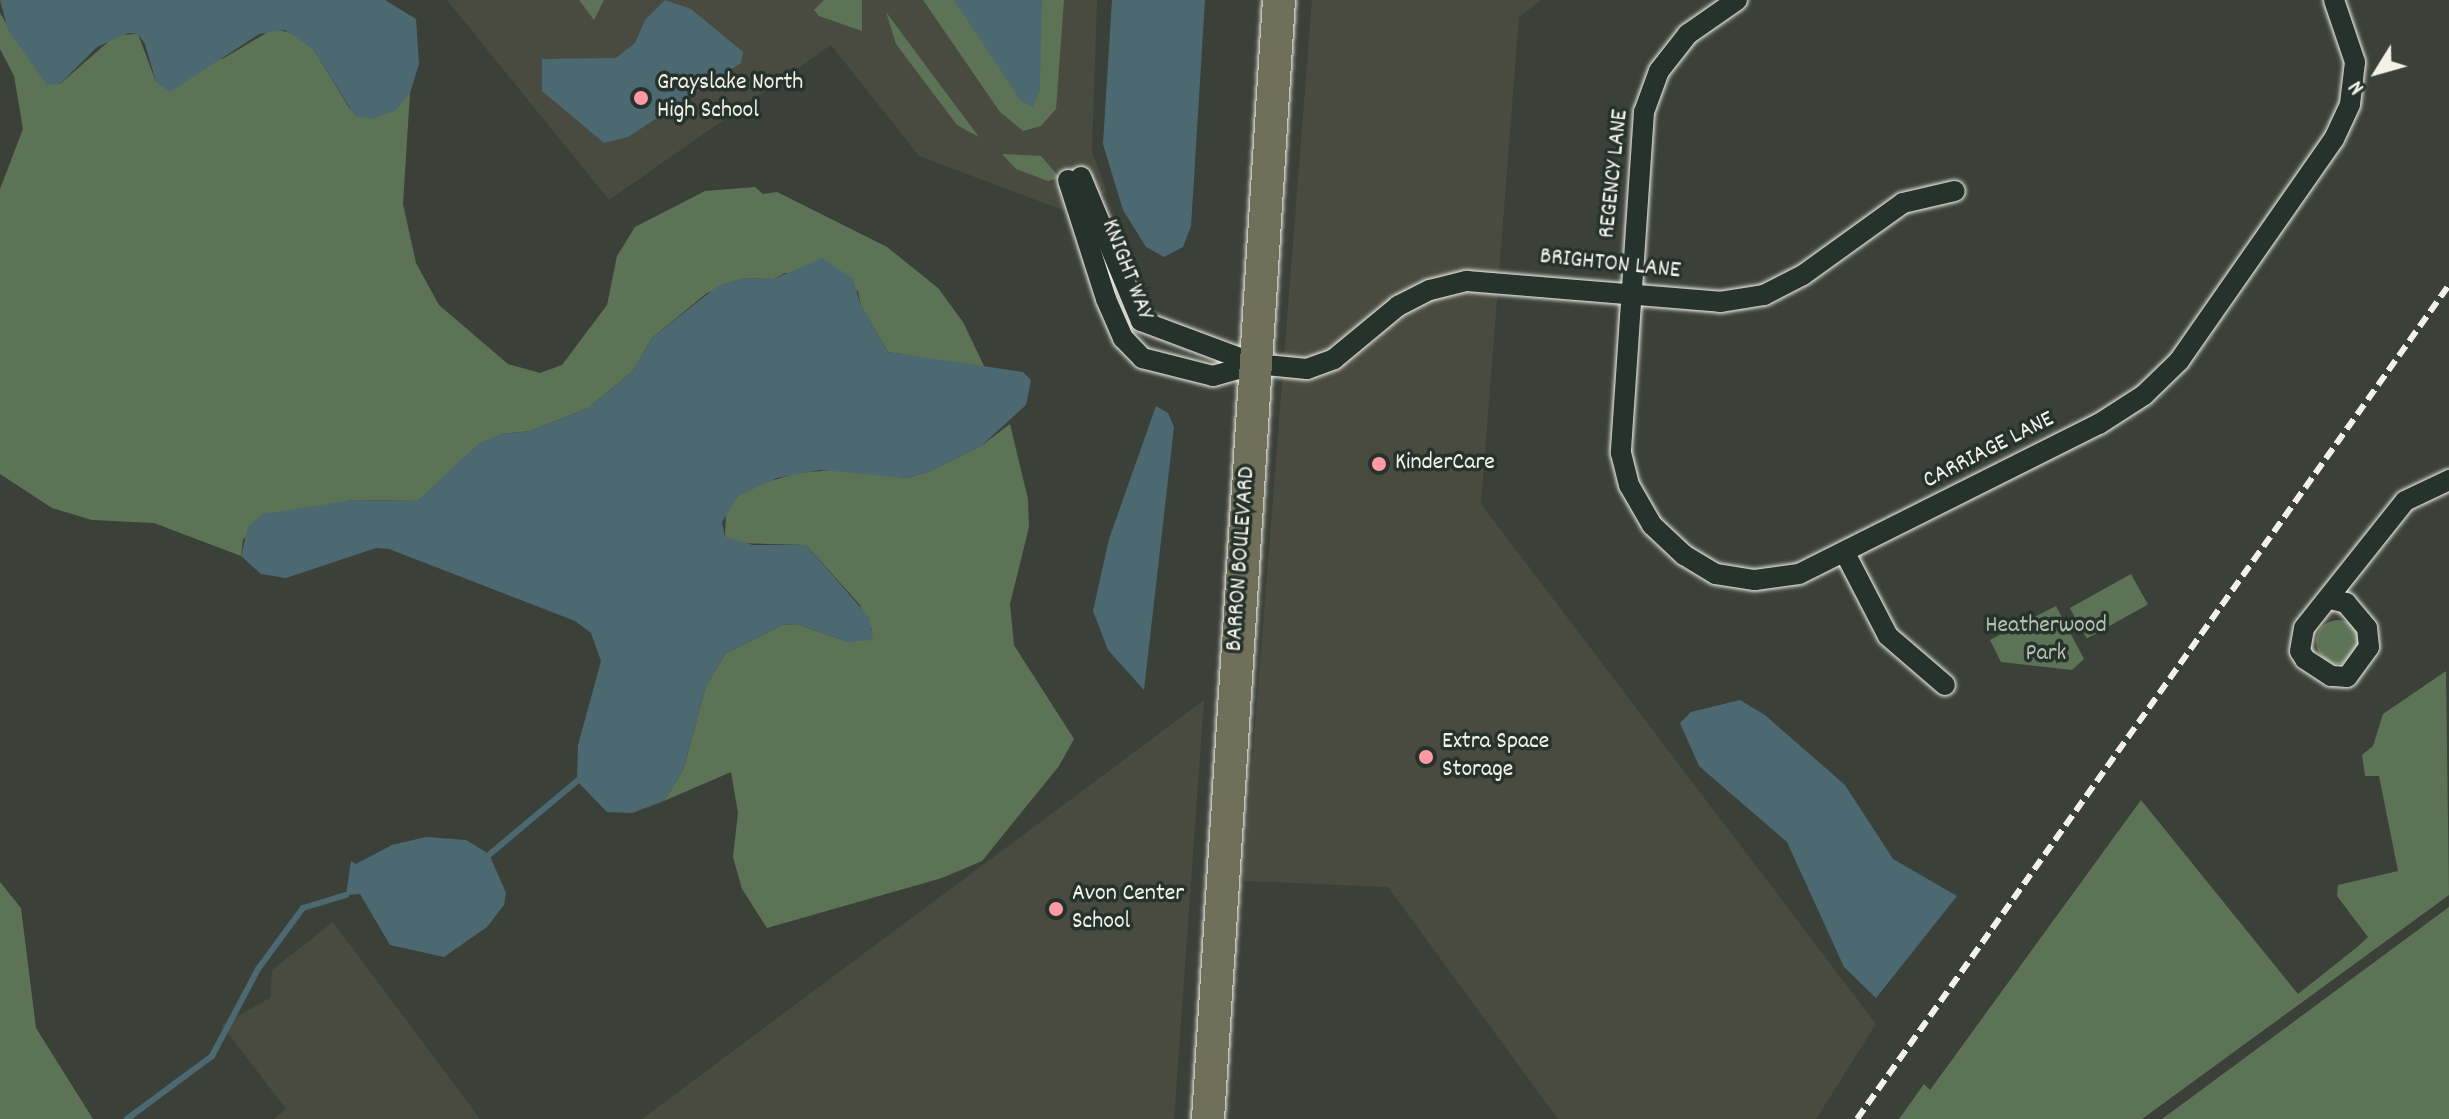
<!DOCTYPE html>
<style>
body{margin:0}
#map{position:relative;width:2449px;height:1119px;overflow:hidden;background:#3b4139;font-family:Dekko,sans-serif}
div>[style]{position:absolute}
[style*='--x']{left:calc(var(--x)*1px);top:calc(var(--y)*1px);width:calc(var(--w)*1px);rotate:calc(var(--a)*1deg)}
.built>*{inset:0;background:#494b41}
.green>*{inset:0;background:#5d7356;transform-origin:0 0}
.round{border-radius:50%}
.water>*{inset:0;background:#4c6972}
.stream>*{height:6px;margin:-3px;padding:0 3px;transform-origin:3px;border-radius:3px;background:#4c6972}
.roads{filter:drop-shadow(0 0 2px #f4f1e8) drop-shadow(0 0 2px #f4f1e8)}
.minor>*{height:20px;margin:-10px;padding:0 10px;transform-origin:10px;border-radius:10px;background:#26332d}
.primary>*{height:32px;margin:-16px;padding:0 16px;transform-origin:16px;border-radius:16px;background:#706f59}
.rail>*{height:6px;margin-top:-3px;transform-origin:0;background:repeating-linear-gradient(90deg,#f4f1e8 0 12px,transparent 0 18px)}
.dots>*{width:22px;height:22px;translate:-50% -50%;box-sizing:border-box;border:4px solid #26332d;border-radius:50%}
span{translate:-50% -50%;white-space:nowrap;text-align:center;line-height:1.15;-webkit-text-stroke:7px #26332d;paint-order:stroke}
.poi-label{font-size:24px;color:#f4f1e8}
.left{translate:0 -50%;text-align:left}
.street-label{font-size:24px;color:#f4f1e8}
.park-label{font-size:24px;color:#b8bfae}
.north{position:absolute;left:2337px;top:32px;width:80px;height:80px;-webkit-text-stroke:6px #26332d;paint-order:stroke;rotate:233deg;font-size:22px;font-weight:700;line-height:32px;text-align:center;color:#f4f1e8}
.north::after{content:'';display:block;margin:auto;width:28px;height:36px;background:#f4f1e8;clip-path:polygon(50% 0,100% 100%,50% 72%,0 100%)}
</style>
<div id="map">
<div class="built">
<div style="clip-path:polygon(447px 0,1097px 0,1092px 151px,1107px 192px,1063px 210px,919px 156px,831px 45px,609px 200px)"></div>
<div style="clip-path:polygon(1312px 0,1541px 0,1519px 17px,1481px 504px,1876px 1024px,1816px 1119px,1558px 1119px,1388px 887px,1243px 881px)"></div>
<div style="clip-path:polygon(1204px 700px,1174px 1119px,642px 1119px)"></div>
<div style="clip-path:polygon(333px 922px,480px 1119px,274px 1119px,286px 1109px,222px 1025px,270px 998px,272px 970px)"></div>
</div>
<div class="green">
<div style="clip-path:polygon(579px 0,604px 0,594px 20px)"></div>
<div style="clip-path:polygon(824px 0,862px 0,862px 31px,819px 16px,814px 10px)"></div>
<div style="clip-path:polygon(923px 0,1064px 0,1056px 109px,1041px 126px,1023px 131px,1000px 112px)"></div>
<div style="clip-path:polygon(886px 12px,958px 109px,979px 137px,957px 125px,896px 44px)"></div>
<div style="clip-path:polygon(0 13px,19px 44px,60px 84px,116px 35px,138px 34px,156px 82px,224px 58px,273px 29px,297px 34px,314px 50px,350px 109px,402px 100px,410px 93px,403px 204px,416px 263px,439px 305px,508px 364px,540px 373px,562px 365px,607px 305px,617px 256px,635px 227px,705px 191px,755px 187px,763px 194px,777px 192px,887px 247px,938px 288px,963px 322px,985px 368px,888px 352px,861px 306px,858px 291px,785px 273px,774px 279px,742px 278px,707px 293px,652px 338px,633px 371px,588px 408px,530px 431px,501px 434px,417px 501px,354px 500px,296px 511px,243px 539px,241px 556px,154px 523px,92px 520px,52px 508px,0 474px,0 189px,23px 129px,14px 76px,0 49px)"></div>
<div style="clip-path:polygon(1002px 154px,1041px 156px,1060px 178px,1048px 181px,1016px 169px)"></div>
<div style="clip-path:polygon(1010px 424px,1028px 499px,1029px 527px,1010px 604px,1014px 645px,1074px 739px,1059px 766px,982px 861px,942px 878px,767px 928px,742px 889px,733px 857px,738px 813px,731px 772px,664px 801px,683px 770px,706px 686px,725px 654px,782px 625px,797px 624px,848px 642px,872px 630px,860px 605px,806px 545px,738px 543px,725px 537px,726px 512px,738px 496px,760px 484px,798px 473px,844px 469px,906px 478px,928px 472px,981px 446px)"></div>
<div style="left:2131px;top:574px;width:35px;height:70px;rotate:61deg"></div>
<div style="clip-path:polygon(2056px 606px,2084px 659px,2072px 670px,2001px 662px,1990px 640px)"></div>
<div class="round" style="left:2316px;top:620px;width:44px;height:44px"></div>
<div style="clip-path:polygon(2446px 671px,2449px 895px,2142px 1119px,1899px 1119px,1924px 1084px,1930px 1090px,2141px 800px,2298px 994px,2356px 948px,2368px 937px,2337px 896px,2338px 885px,2398px 871px,2379px 776px,2365px 776px,2362px 755px,2373px 746px,2383px 714px)"></div>
<div style="clip-path:polygon(0 882px,21px 908px,36px 1028px,93px 1119px,0 1119px)"></div>
<div style="clip-path:polygon(2449px 907px,2449px 1119px,2162px 1119px)"></div>
</div>
<div class="water">
<div style="clip-path:polygon(0 0,385px 0,416px 19px,419px 64px,410px 93px,395px 111px,372px 119px,355px 116px,314px 50px,285px 30px,259px 34px,170px 92px,156px 82px,145px 44px,138px 34px,128px 33px,97px 47px,60px 84px,47px 85px,8px 30px)"></div>
<div style="clip-path:polygon(665px 0,691px 9px,743px 52px,741px 63px,628px 137px,604px 143px,542px 91px,542px 59px,616px 58px,635px 43px,645px 20px)"></div>
<div style="clip-path:polygon(954px 0,1042px 0,1040px 89px,1033px 107px,1021px 101px)"></div>
<div style="clip-path:polygon(1112px 0,1205px 0,1191px 226px,1183px 247px,1164px 257px,1146px 247px,1123px 210px,1103px 144px)"></div>
<div style="clip-path:polygon(822px 258px,853px 279px,861px 306px,888px 352px,1023px 372px,1031px 380px,1026px 405px,981px 446px,928px 472px,906px 478px,820px 470px,777px 478px,738px 496px,722px 522px,725px 537px,753px 545px,806px 545px,869px 617px,873px 640px,848px 642px,797px 624px,782px 625px,725px 654px,706px 686px,683px 770px,664px 801px,632px 813px,607px 812px,577px 781px,578px 745px,601px 661px,591px 633px,575px 621px,389px 549px,376px 548px,286px 578px,261px 574px,241px 556px,248px 527px,262px 514px,354px 500px,417px 501px,479px 443px,501px 434px,530px 431px,588px 408px,633px 371px,652px 338px,719px 285px,742px 278px,774px 279px)"></div>
<div style="clip-path:polygon(1156px 406px,1168px 413px,1174px 427px,1144px 690px,1108px 650px,1093px 611px,1109px 539px)"></div>
<div style="clip-path:polygon(1740px 700px,1765px 715px,1845px 785px,1893px 859px,1957px 896px,1876px 998px,1844px 967px,1787px 842px,1699px 766px,1680px 723px,1691px 712px)"></div>
<div style="clip-path:polygon(426px 837px,466px 840px,489px 854px,506px 893px,504px 905px,487px 927px,444px 957px,390px 945px,360px 894px,346px 895px,351px 861px,356px 864px,392px 845px)"></div>
</div>
<div class="stream">
<div style="--x:490;--y:854;--w:114;--a:-40"></div>
<div style="--x:127;--y:1119;--w:106;--a:-36.5"></div>
<div style="--x:212;--y:1056;--w:98;--a:-62.1"></div>
<div style="--x:258;--y:969;--w:76;--a:-53.6"></div>
<div style="--x:303;--y:908;--w:45;--a:-16.8"></div>
</div>
<div class="roads">
<div class="minor">
<div style="--x:1737;--y:0;--w:60;--a:145.2"></div>
<div style="--x:1688;--y:34;--w:47;--a:128.1"></div>
<div style="--x:1659;--y:71;--w:44;--a:110.1"></div>
<div style="--x:1644;--y:112;--w:342;--a:93.9"></div>
<div style="--x:1621;--y:453;--w:33;--a:76"></div>
<div style="--x:1629;--y:485;--w:46;--a:60.1"></div>
<div style="--x:1652;--y:525;--w:44;--a:43.2"></div>
<div style="--x:1684;--y:555;--w:37;--a:31"></div>
<div style="--x:1716;--y:574;--w:39;--a:9"></div>
<div style="--x:1755;--y:580;--w:44;--a:-7.8"></div>
<div style="--x:1799;--y:574;--w:335;--a:-26.6"></div>
<div style="--x:2099;--y:424;--w:54;--a:-32.8"></div>
<div style="--x:2144;--y:395;--w:49;--a:-44.2"></div>
<div style="--x:2179;--y:361;--w:271;--a:-55.1"></div>
<div style="--x:2334;--y:139;--w:38;--a:-65"></div>
<div style="--x:2350;--y:104;--w:42;--a:-83.2"></div>
<div style="--x:2355;--y:62;--w:65;--a:-108.7"></div>
<div style="--x:1081;--y:177;--w:156;--a:67.4"></div>
<div style="--x:1141;--y:321;--w:123;--a:20.5"></div>
<div style="--x:1256;--y:364;--w:51;--a:5.6"></div>
<div style="--x:1307;--y:369;--w:29;--a:-20"></div>
<div style="--x:1334;--y:359;--w:83;--a:-39.6"></div>
<div style="--x:1398;--y:306;--w:36;--a:-27"></div>
<div style="--x:1430;--y:290;--w:38;--a:-14"></div>
<div style="--x:1467;--y:281;--w:254;--a:4.7"></div>
<div style="--x:1720;--y:302;--w:45;--a:-9"></div>
<div style="--x:1764;--y:295;--w:44;--a:-27.1"></div>
<div style="--x:1803;--y:275;--w:123;--a:-35.8"></div>
<div style="--x:1903;--y:203;--w:53;--a:-13"></div>
<div style="--x:1068;--y:180;--w:125;--a:72.3"></div>
<div style="--x:1106;--y:299;--w:43;--a:66.4"></div>
<div style="--x:1123;--y:338;--w:28;--a:46"></div>
<div style="--x:1142;--y:358;--w:73;--a:14.2"></div>
<div style="--x:1213;--y:376;--w:45;--a:-15.6"></div>
<div style="--x:1845;--y:553;--w:93;--a:62.6"></div>
<div style="--x:1888;--y:636;--w:75;--a:40.7"></div>
<div style="--x:2331;--y:599;--w:16;--a:15"></div>
<div style="--x:2346;--y:603;--w:33;--a:50"></div>
<div style="--x:2367;--y:628;--w:19;--a:84"></div>
<div style="--x:2369;--y:647;--w:37;--a:126"></div>
<div style="--x:2347;--y:677;--w:16;--a:-176"></div>
<div style="--x:2331;--y:676;--w:31;--a:-147"></div>
<div style="--x:2305;--y:659;--w:9;--a:-122"></div>
<div style="--x:2300;--y:651;--w:23;--a:-80"></div>
<div style="--x:2304;--y:628;--w:162;--a:-51.5"></div>
<div style="--x:2405;--y:501;--w:49;--a:-25.5"></div>
</div>
<div class="primary">
<div style="--x:1208;--y:1119;--w:1121;--a:-86.37"></div>
</div>
</div>
<div class="rail">
<div style="--x:1857;--y:1119;--w:1023;--a:-54.63"></div>
</div>
<div class="dots">
<div style="left:641px;top:98px;background:#ff9aa2"></div>
<div style="left:1379px;top:464px;background:#ff9aa2"></div>
<div style="left:1426px;top:757px;background:#ff9aa2"></div>
<div style="left:1056px;top:909px;background:#ff9aa2"></div>
</div>
<div class="poi-label">
<span class="left" style="left:657px;top:98px">Grayslake North<br>High School</span>
<span class="left" style="left:1395px;top:464px">KinderCare</span>
<span class="left" style="left:1442px;top:757px">Extra Space<br>Storage</span>
<span class="left" style="left:1072px;top:909px">Avon Center<br>School</span>
</div>
<div class="street-label">
<span style="left:1615px;top:174px;rotate:-84deg">REGENCY LANE</span>
<span style="left:1610px;top:265px;rotate:6deg">BRIGHTON LANE</span>
<span style="left:1126px;top:270px;rotate:69deg">KNIGHT WAY</span>
<span style="left:1989px;top:451px;rotate:-27deg">CARRIAGE LANE</span>
<span style="left:1242px;top:559px;rotate:-86deg">BARRON BOULEVARD</span>
</div>
<div class="park-label">
<span style="left:2046px;top:641px">Heatherwood<br>Park</span>
</div>
<div class="north">N</div>
</div>
